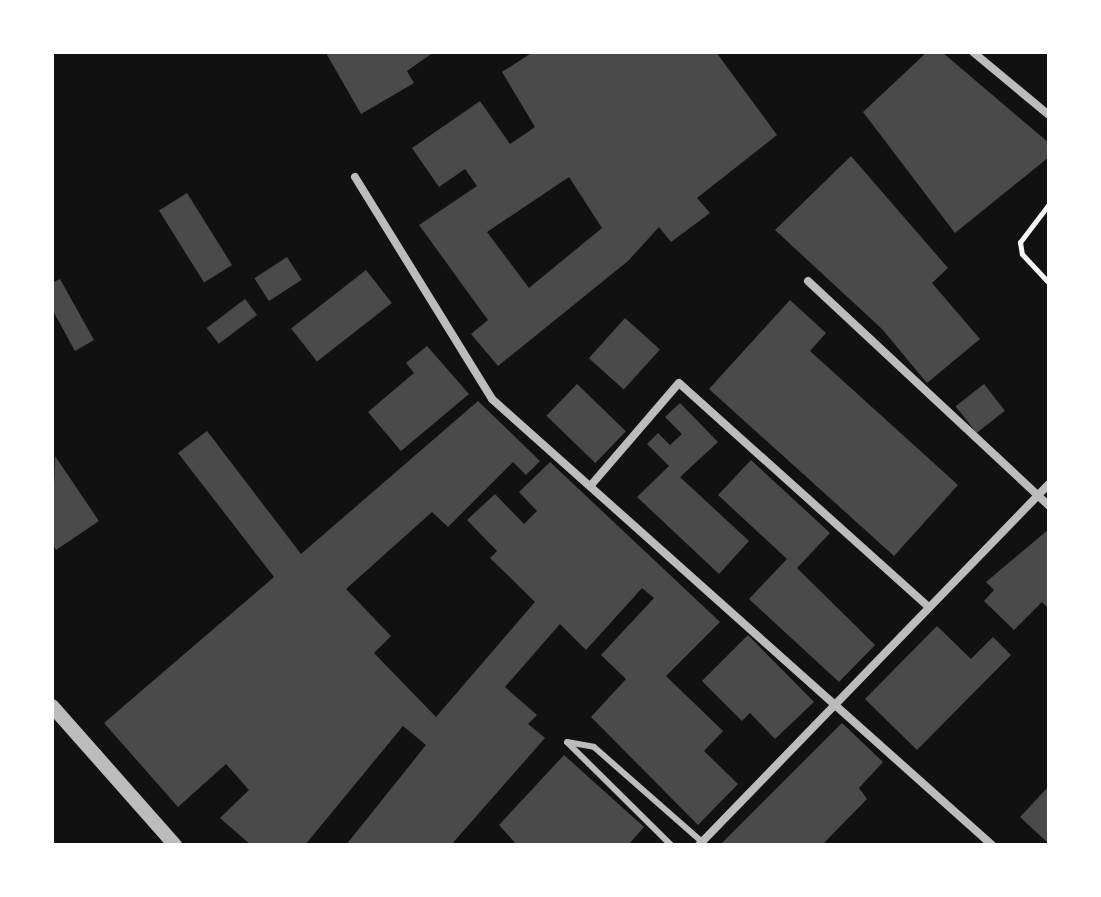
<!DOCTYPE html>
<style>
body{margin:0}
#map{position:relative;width:1101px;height:897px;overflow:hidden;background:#111;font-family:"Noto Sans",sans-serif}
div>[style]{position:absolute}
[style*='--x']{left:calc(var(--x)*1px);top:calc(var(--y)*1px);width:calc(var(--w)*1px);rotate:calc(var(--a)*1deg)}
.building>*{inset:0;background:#4a4a4a;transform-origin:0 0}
.path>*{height:5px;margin:-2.5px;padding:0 2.5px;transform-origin:2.5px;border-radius:2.5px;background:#f5f5f5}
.service>*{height:6px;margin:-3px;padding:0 3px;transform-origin:3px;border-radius:3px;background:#bcbcbc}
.minor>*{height:8px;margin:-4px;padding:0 4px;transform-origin:4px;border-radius:4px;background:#bcbcbc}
.tertiary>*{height:14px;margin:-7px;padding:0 7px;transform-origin:7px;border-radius:7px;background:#bcbcbc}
span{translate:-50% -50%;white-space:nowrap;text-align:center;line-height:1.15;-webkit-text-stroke:8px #fff;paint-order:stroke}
.frame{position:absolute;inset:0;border:54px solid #fff;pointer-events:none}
</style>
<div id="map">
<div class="building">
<div style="clip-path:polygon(434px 52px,407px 71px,414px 83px,361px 114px,326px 53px)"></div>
<div style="clip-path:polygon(evenodd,533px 52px,716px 52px,777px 135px,697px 198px,710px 213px,671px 242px,659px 227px,628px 261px,498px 366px,471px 334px,488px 320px,419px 225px,477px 186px,465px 169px,439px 187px,412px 148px,480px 101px,510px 144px,535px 127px,502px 72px,533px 52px,569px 177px,602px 228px,529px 288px,487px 232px,569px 177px)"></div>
<div style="clip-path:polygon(927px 52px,942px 52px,1049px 143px,1049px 157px,955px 233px,863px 112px)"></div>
<div style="clip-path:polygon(851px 156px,948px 268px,932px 283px,980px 339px,927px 383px,882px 329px,775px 230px)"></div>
<div style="left:187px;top:193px;width:85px;height:33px;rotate:58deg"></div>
<div style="left:287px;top:257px;width:27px;height:39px;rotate:57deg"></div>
<div style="left:366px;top:270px;width:42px;height:95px;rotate:52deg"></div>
<div style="clip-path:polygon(60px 279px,94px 340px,75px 351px,52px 309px,52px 283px)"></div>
<div style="left:245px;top:299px;width:20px;height:48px;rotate:53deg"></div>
<div style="clip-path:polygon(790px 300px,826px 333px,810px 351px,958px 485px,894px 556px,709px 389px)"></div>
<div style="left:625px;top:318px;width:47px;height:54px;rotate:42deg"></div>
<div style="clip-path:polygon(427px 346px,469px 394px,401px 451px,368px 412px,414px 373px,406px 363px)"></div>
<div style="left:577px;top:384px;width:68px;height:44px;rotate:44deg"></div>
<div style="left:984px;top:384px;width:34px;height:36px;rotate:52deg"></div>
<div style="clip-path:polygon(478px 401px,540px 461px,526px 475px,513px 462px,448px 527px,432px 512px,346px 589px,391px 636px,374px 653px,436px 717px,535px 602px,490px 558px,497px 551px,467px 520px,495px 494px,524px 524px,537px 511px,519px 492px,550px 462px,720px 622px,666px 676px,723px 731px,704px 751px,738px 784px,698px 825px,591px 717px,626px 679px,601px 655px,654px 598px,642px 588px,586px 650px,560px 624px,505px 687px,537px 715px,528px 724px,545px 738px,451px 845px,346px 845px,426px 745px,403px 726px,305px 845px,251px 845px,220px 818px,249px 790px,226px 764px,178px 807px,104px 723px,274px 577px,178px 453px,207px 431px,301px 554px)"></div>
<div style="clip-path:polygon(680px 403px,718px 442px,680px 477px,749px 541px,719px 574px,637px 497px,669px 466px,647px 444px,658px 433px,670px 445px,682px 434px,665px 417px)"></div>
<div style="clip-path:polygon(55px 456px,99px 521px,56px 550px,52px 543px)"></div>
<div style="clip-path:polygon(751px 460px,830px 533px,797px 568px,875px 645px,839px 682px,749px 599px,787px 559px,718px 495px)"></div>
<div style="clip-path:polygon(1049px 529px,1049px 609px,1042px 602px,1014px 630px,984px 601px,994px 590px,986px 582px)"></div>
<div style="clip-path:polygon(937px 626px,971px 659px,993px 637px,1011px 655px,917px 750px,865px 699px)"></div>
<div style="clip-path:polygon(748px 635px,814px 702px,775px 739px,750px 713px,742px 721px,702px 681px)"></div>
<div style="clip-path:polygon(842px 723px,883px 762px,859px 788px,867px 799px,822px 845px,720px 845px)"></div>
<div style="clip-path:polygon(564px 755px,644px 827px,628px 845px,517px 845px,499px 825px)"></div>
<div style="clip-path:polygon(1049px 786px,1049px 844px,1020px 817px)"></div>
</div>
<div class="path">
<div style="--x:1049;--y:204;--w:48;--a:127.3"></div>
<div style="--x:1020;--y:242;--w:12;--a:81"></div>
<div style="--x:1022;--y:254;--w:40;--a:47"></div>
</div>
<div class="service">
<div style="--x:671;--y:845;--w:146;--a:-135.3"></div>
<div style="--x:567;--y:742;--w:27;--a:10"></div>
<div style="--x:594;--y:747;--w:144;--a:41.3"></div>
</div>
<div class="minor">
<div style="--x:973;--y:52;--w:99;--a:39.7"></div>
<div style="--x:355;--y:177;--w:261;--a:58.3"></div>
<div style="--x:492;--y:399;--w:670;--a:41.73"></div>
<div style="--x:808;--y:281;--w:330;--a:43"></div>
<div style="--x:592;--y:484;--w:133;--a:-49.3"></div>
<div style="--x:679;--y:383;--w:336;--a:41.9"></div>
<div style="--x:699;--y:845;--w:503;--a:-45.89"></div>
</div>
<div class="tertiary">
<div style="--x:52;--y:706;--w:186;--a:48.5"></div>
</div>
<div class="frame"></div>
</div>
